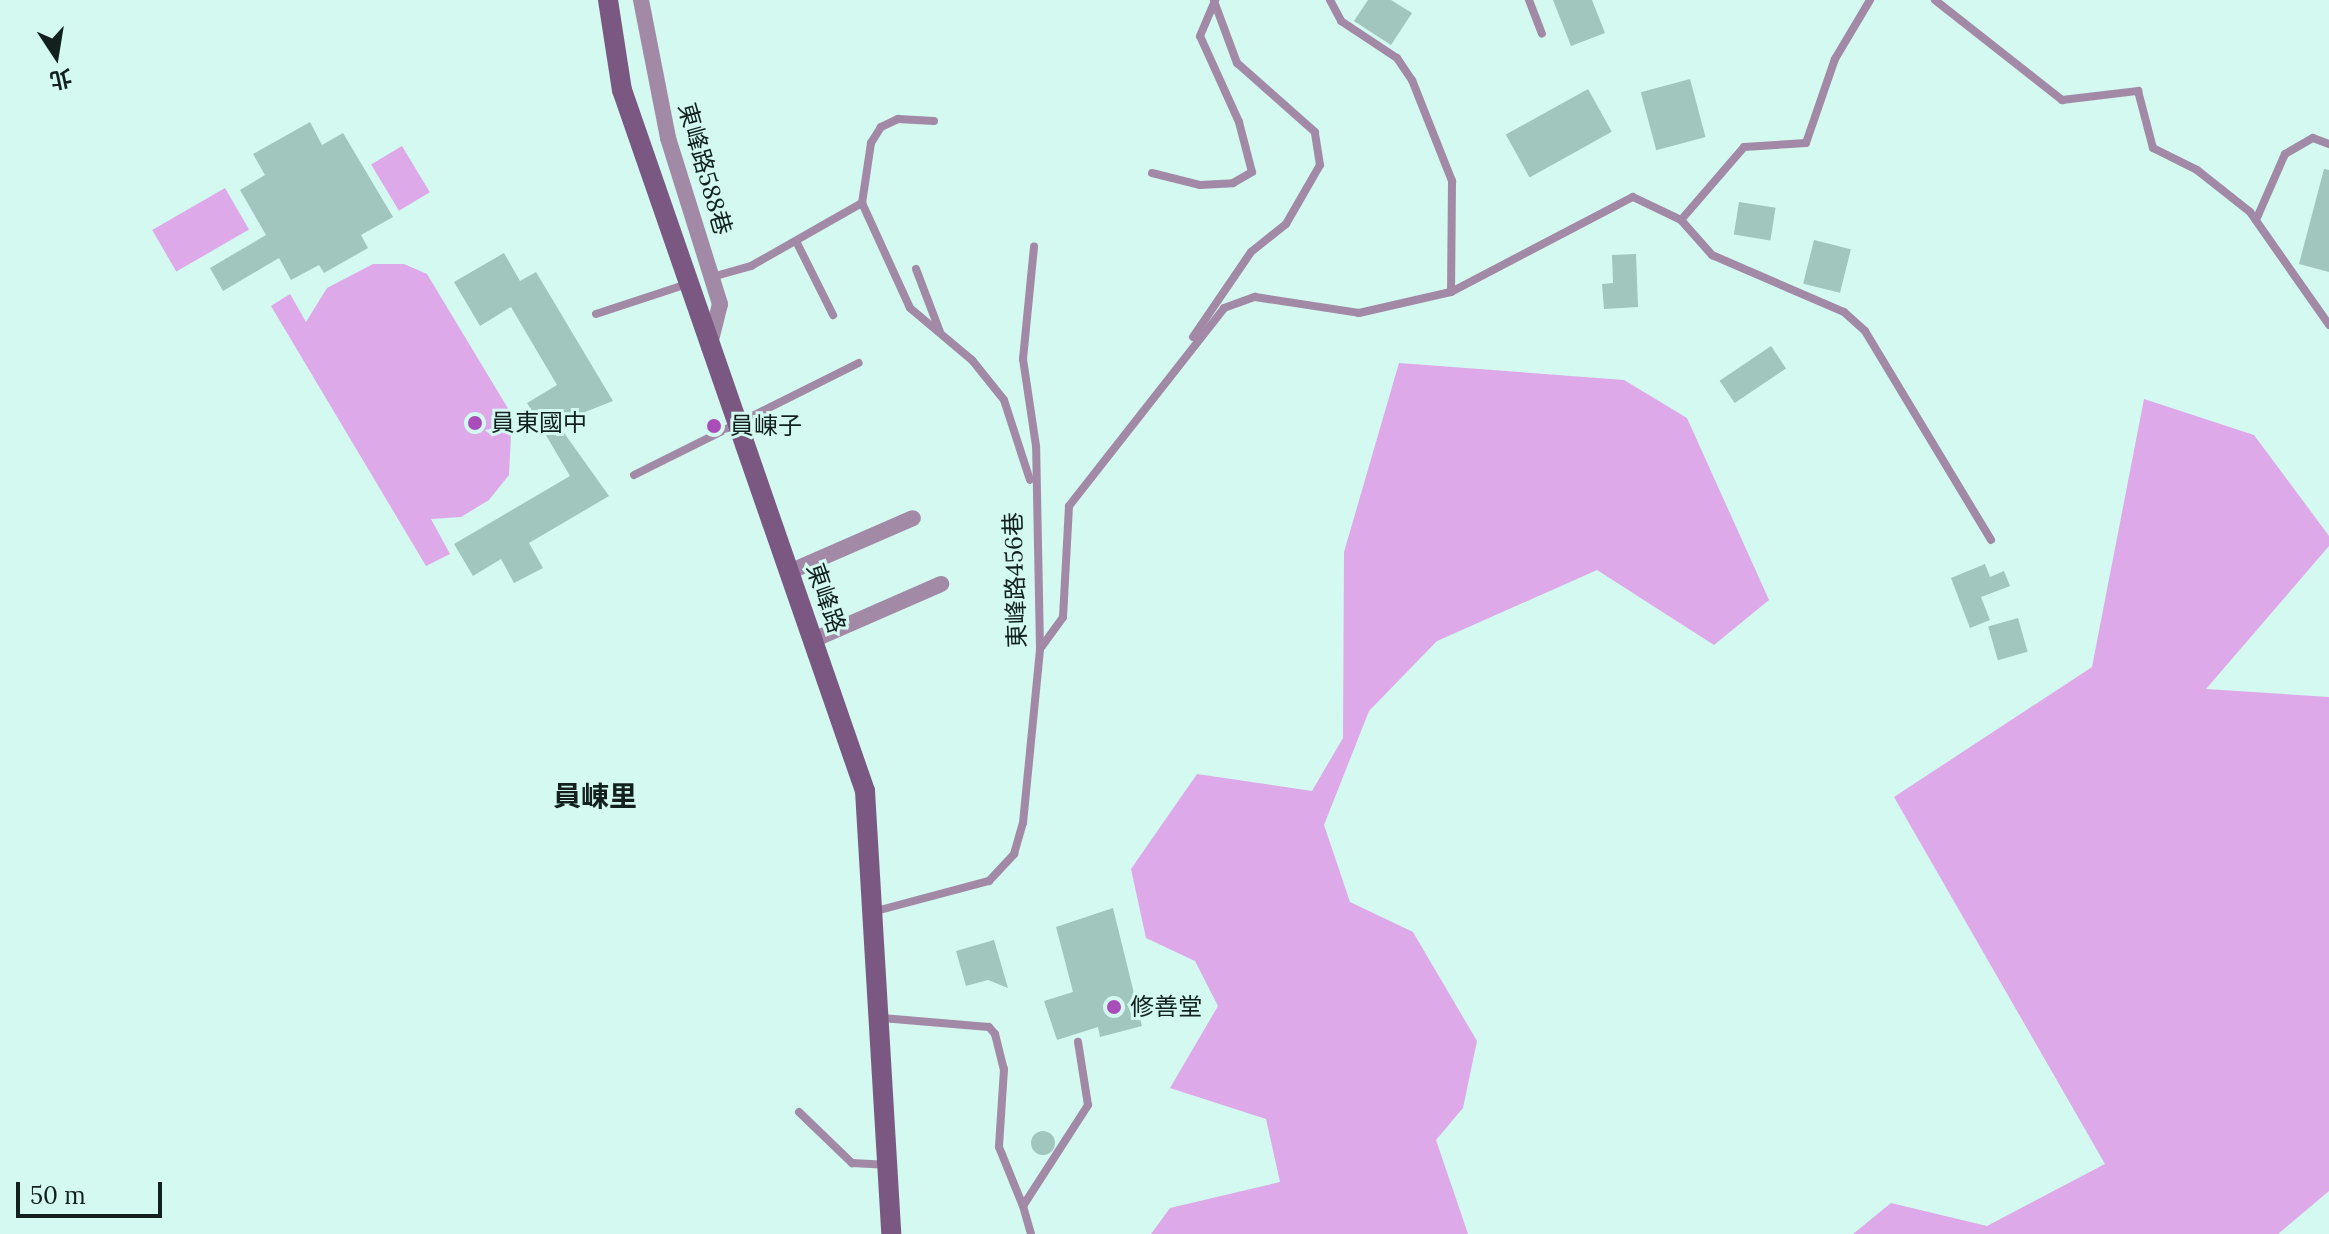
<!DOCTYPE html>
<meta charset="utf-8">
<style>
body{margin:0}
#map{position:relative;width:2329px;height:1234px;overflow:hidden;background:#d3f9f1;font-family:Lora,"Noto Sans TC",serif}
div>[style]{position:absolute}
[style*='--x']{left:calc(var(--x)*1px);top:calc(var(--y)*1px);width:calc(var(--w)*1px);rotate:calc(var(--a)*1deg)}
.green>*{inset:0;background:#dea9e8;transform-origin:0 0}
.building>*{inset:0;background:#a1c6be;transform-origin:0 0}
.round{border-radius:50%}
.service>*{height:8px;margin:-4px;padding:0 4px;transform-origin:4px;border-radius:4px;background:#a289a6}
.minor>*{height:16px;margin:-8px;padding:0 8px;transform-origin:8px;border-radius:8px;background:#a289a6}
.secondary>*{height:20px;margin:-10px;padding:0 10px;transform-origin:10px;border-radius:10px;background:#7b5882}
.dots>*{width:22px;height:22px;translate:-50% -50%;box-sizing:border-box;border:4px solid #d3f9f1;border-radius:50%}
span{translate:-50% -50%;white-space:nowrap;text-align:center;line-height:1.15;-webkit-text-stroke:6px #d3f9f1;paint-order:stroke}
.street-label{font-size:24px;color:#12211e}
.poi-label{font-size:24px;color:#12211e}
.left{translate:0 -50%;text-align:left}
.quarter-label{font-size:28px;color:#12211e;font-weight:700}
.north{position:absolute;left:16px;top:16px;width:80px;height:80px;-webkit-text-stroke:6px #d3f9f1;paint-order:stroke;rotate:168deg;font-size:22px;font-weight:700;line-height:32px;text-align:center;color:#12211e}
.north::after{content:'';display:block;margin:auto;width:28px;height:36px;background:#12211e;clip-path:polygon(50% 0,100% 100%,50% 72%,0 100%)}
.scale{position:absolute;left:16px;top:1182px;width:146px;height:36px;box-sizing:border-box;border:4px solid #12211e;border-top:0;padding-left:10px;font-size:24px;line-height:28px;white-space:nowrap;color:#12211e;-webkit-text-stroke:6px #d3f9f1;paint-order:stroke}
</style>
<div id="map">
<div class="green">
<div style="left:402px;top:146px;width:54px;height:36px;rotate:59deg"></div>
<div style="left:225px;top:188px;width:48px;height:84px;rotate:60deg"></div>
<div style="clip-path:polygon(373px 264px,404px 264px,427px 274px,512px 415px,509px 475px,489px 500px,461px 517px,431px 519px,450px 554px,426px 566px,271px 306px,290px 294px,306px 322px,327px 288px)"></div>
<div style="clip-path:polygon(1399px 363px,1624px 380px,1687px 418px,1769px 600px,1714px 645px,1597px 570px,1437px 641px,1369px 711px,1324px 825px,1350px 902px,1413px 932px,1477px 1041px,1463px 1108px,1436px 1140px,1468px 1234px,1151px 1234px,1170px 1208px,1280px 1182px,1266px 1119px,1170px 1088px,1218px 1006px,1195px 961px,1146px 938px,1131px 869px,1197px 774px,1312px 791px,1343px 738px,1344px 552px)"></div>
<div style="clip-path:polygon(2144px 399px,2254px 435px,2329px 536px,2329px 546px,2206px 689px,2329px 697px,2329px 1191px,2278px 1234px,1853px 1234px,1891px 1203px,1987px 1226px,2105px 1164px,1894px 797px,2092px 667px)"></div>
</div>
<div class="building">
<div style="clip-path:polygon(1368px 0,1391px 0,1412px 13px,1391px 45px,1354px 21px)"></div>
<div style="clip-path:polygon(1553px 0,1592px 0,1605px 33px,1571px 46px)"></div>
<div style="left:1690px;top:79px;width:60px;height:51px;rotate:75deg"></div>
<div style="left:1588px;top:89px;width:49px;height:94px;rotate:61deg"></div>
<div style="clip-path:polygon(310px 122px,322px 145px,343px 133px,393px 217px,361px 235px,368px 248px,324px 273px,319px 265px,291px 280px,279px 258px,223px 291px,210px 268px,266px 235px,240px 190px,265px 175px,253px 154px)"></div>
<div style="clip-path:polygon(2324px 169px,2329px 170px,2329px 272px,2299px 264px)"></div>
<div style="left:1739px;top:202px;width:37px;height:33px;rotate:9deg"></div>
<div style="left:1814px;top:240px;width:38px;height:45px;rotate:14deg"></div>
<div style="clip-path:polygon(504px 253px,520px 281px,536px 272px,613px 401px,557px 423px,609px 496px,529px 543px,543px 568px,514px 583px,501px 559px,473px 576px,454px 544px,570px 476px,527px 403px,557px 385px,511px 307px,480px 326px,454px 282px)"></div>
<div style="clip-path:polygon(1636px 254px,1638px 307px,1604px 309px,1602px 284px,1613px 283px,1612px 255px)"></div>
<div style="left:1771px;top:346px;width:27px;height:62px;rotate:56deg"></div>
<div style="clip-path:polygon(1985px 564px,1990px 577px,2004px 571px,2010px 586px,1981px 597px,1990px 620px,1970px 628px,1951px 578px)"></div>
<div style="left:2018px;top:618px;width:35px;height:31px;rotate:74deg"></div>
<div style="clip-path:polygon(1113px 908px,1142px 1026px,1100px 1037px,1098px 1027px,1057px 1040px,1044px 1001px,1073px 992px,1056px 927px)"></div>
<div style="clip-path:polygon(994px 940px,1008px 988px,988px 980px,966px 986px,956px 951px)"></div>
<div class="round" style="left:1031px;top:1131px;width:24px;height:24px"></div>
</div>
<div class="service">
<div style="--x:1330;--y:0;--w:24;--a:62"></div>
<div style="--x:1341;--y:21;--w:67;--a:33.5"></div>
<div style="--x:1397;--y:58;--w:27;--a:56"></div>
<div style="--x:1412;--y:80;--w:109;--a:68.4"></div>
<div style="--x:1452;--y:181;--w:111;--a:90.5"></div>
<div style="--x:1529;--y:0;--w:36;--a:69"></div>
<div style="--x:1935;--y:0;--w:162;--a:38.2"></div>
<div style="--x:2062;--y:100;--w:77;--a:-6.8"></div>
<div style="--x:2138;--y:91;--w:59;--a:75.3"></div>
<div style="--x:2153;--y:148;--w:49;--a:26.6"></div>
<div style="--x:2197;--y:170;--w:68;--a:38.4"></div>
<div style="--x:2250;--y:212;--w:138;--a:55"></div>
<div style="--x:934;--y:121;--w:36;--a:-177"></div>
<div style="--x:898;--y:119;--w:19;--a:155"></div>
<div style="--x:881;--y:127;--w:19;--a:122"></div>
<div style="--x:871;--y:143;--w:61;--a:98.5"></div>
<div style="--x:862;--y:203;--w:115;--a:65.4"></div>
<div style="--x:910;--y:308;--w:81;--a:40"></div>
<div style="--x:972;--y:360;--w:51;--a:51.3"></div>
<div style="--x:1004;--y:400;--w:84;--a:72"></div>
<div style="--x:1152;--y:173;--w:49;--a:14"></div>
<div style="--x:1200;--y:185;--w:33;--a:-3"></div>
<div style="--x:1233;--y:183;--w:22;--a:-30"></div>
<div style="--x:1252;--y:172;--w:52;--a:-104.6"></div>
<div style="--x:1239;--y:122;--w:94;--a:-114.4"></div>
<div style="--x:1200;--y:36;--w:39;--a:-67"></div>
<div style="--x:1681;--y:220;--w:47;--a:48.5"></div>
<div style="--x:1712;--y:255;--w:144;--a:23.4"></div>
<div style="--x:1844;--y:312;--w:28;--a:42"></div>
<div style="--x:1865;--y:331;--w:244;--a:58.9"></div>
<div style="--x:2256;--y:220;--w:72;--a:-66.3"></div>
<div style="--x:2285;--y:154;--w:32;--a:-30"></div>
<div style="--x:2313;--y:138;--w:17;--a:21"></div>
<div style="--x:796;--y:241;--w:83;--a:63.4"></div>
<div style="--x:916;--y:269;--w:67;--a:69.1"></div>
<div style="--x:712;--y:277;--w:41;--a:-15.8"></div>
<div style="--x:751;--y:266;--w:128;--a:-29.6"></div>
<div style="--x:596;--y:314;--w:96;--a:-18.2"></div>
<div style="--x:1193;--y:337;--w:103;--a:-55.7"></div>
<div style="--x:1251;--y:252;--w:45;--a:-38.7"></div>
<div style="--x:1286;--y:224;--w:68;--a:-60"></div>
<div style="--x:1320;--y:165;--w:33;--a:-99"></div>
<div style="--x:1315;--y:132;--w:104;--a:-138.5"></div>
<div style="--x:1237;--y:63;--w:66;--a:-110.4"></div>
<div style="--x:634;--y:475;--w:251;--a:-26.5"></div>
<div style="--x:1040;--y:649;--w:39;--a:-54"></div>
<div style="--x:1063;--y:617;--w:111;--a:-86.9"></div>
<div style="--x:1069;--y:506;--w:251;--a:-51.9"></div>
<div style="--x:1224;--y:308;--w:33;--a:-20"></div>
<div style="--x:1255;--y:297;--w:105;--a:8.7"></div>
<div style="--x:1359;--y:313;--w:94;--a:-12.9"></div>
<div style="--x:1451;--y:292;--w:205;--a:-27.6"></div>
<div style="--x:1633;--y:197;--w:53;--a:25.6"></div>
<div style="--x:1681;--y:220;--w:96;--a:-49.2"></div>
<div style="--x:1744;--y:147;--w:62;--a:-3.7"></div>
<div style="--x:1806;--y:143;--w:89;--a:-71"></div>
<div style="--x:1835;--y:59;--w:69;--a:-59.3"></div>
<div style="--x:876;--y:911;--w:117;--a:-14.9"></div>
<div style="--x:989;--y:881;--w:37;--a:-47"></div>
<div style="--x:1014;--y:854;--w:32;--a:-74"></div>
<div style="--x:1023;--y:823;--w:175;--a:-84.4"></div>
<div style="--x:1040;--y:649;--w:203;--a:-91.1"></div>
<div style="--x:1036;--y:446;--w:88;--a:-98.5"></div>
<div style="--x:1023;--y:359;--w:113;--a:-84.4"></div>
<div style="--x:882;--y:1018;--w:107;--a:4.8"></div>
<div style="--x:989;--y:1027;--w:9;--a:49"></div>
<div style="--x:995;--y:1034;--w:36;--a:76"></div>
<div style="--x:1004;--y:1069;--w:78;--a:93.7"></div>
<div style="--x:999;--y:1147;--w:64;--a:67.9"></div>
<div style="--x:1023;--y:1206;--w:120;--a:-57.2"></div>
<div style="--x:1088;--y:1105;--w:64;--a:-99"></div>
<div style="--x:799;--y:1112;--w:74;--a:43.9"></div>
<div style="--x:852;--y:1163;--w:33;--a:3"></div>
<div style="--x:1023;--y:1206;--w:29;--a:74"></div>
</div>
<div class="minor">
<div style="--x:641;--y:0;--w:141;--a:78.9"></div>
<div style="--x:668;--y:138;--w:174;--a:72.6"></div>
<div style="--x:720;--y:304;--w:45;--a:104"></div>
<div style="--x:789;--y:572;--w:135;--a:-23.5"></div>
<div style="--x:813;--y:640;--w:140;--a:-23.6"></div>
</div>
<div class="secondary">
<div style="--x:608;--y:0;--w:91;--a:81.2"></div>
<div style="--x:622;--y:90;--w:742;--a:70.88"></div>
<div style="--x:865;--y:791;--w:444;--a:86.6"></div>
</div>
<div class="dots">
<div style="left:475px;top:423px;background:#a94eb9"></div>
<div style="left:714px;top:426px;background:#a94eb9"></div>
<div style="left:1114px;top:1007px;background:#a94eb9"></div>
</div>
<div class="street-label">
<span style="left:705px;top:169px;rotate:74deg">東峰路588巷</span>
<span style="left:1015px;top:580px;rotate:-92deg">東峰路456巷</span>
<span style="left:826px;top:598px;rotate:71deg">東峰路</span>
</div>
<div class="poi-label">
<span class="left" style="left:491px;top:423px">員東國中</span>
<span class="left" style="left:730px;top:426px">員崠子</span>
<span class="left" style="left:1130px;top:1007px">修善堂</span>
</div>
<div class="quarter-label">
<span style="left:595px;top:796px">員崠里</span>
</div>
<div class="north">北</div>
<div class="scale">50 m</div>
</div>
